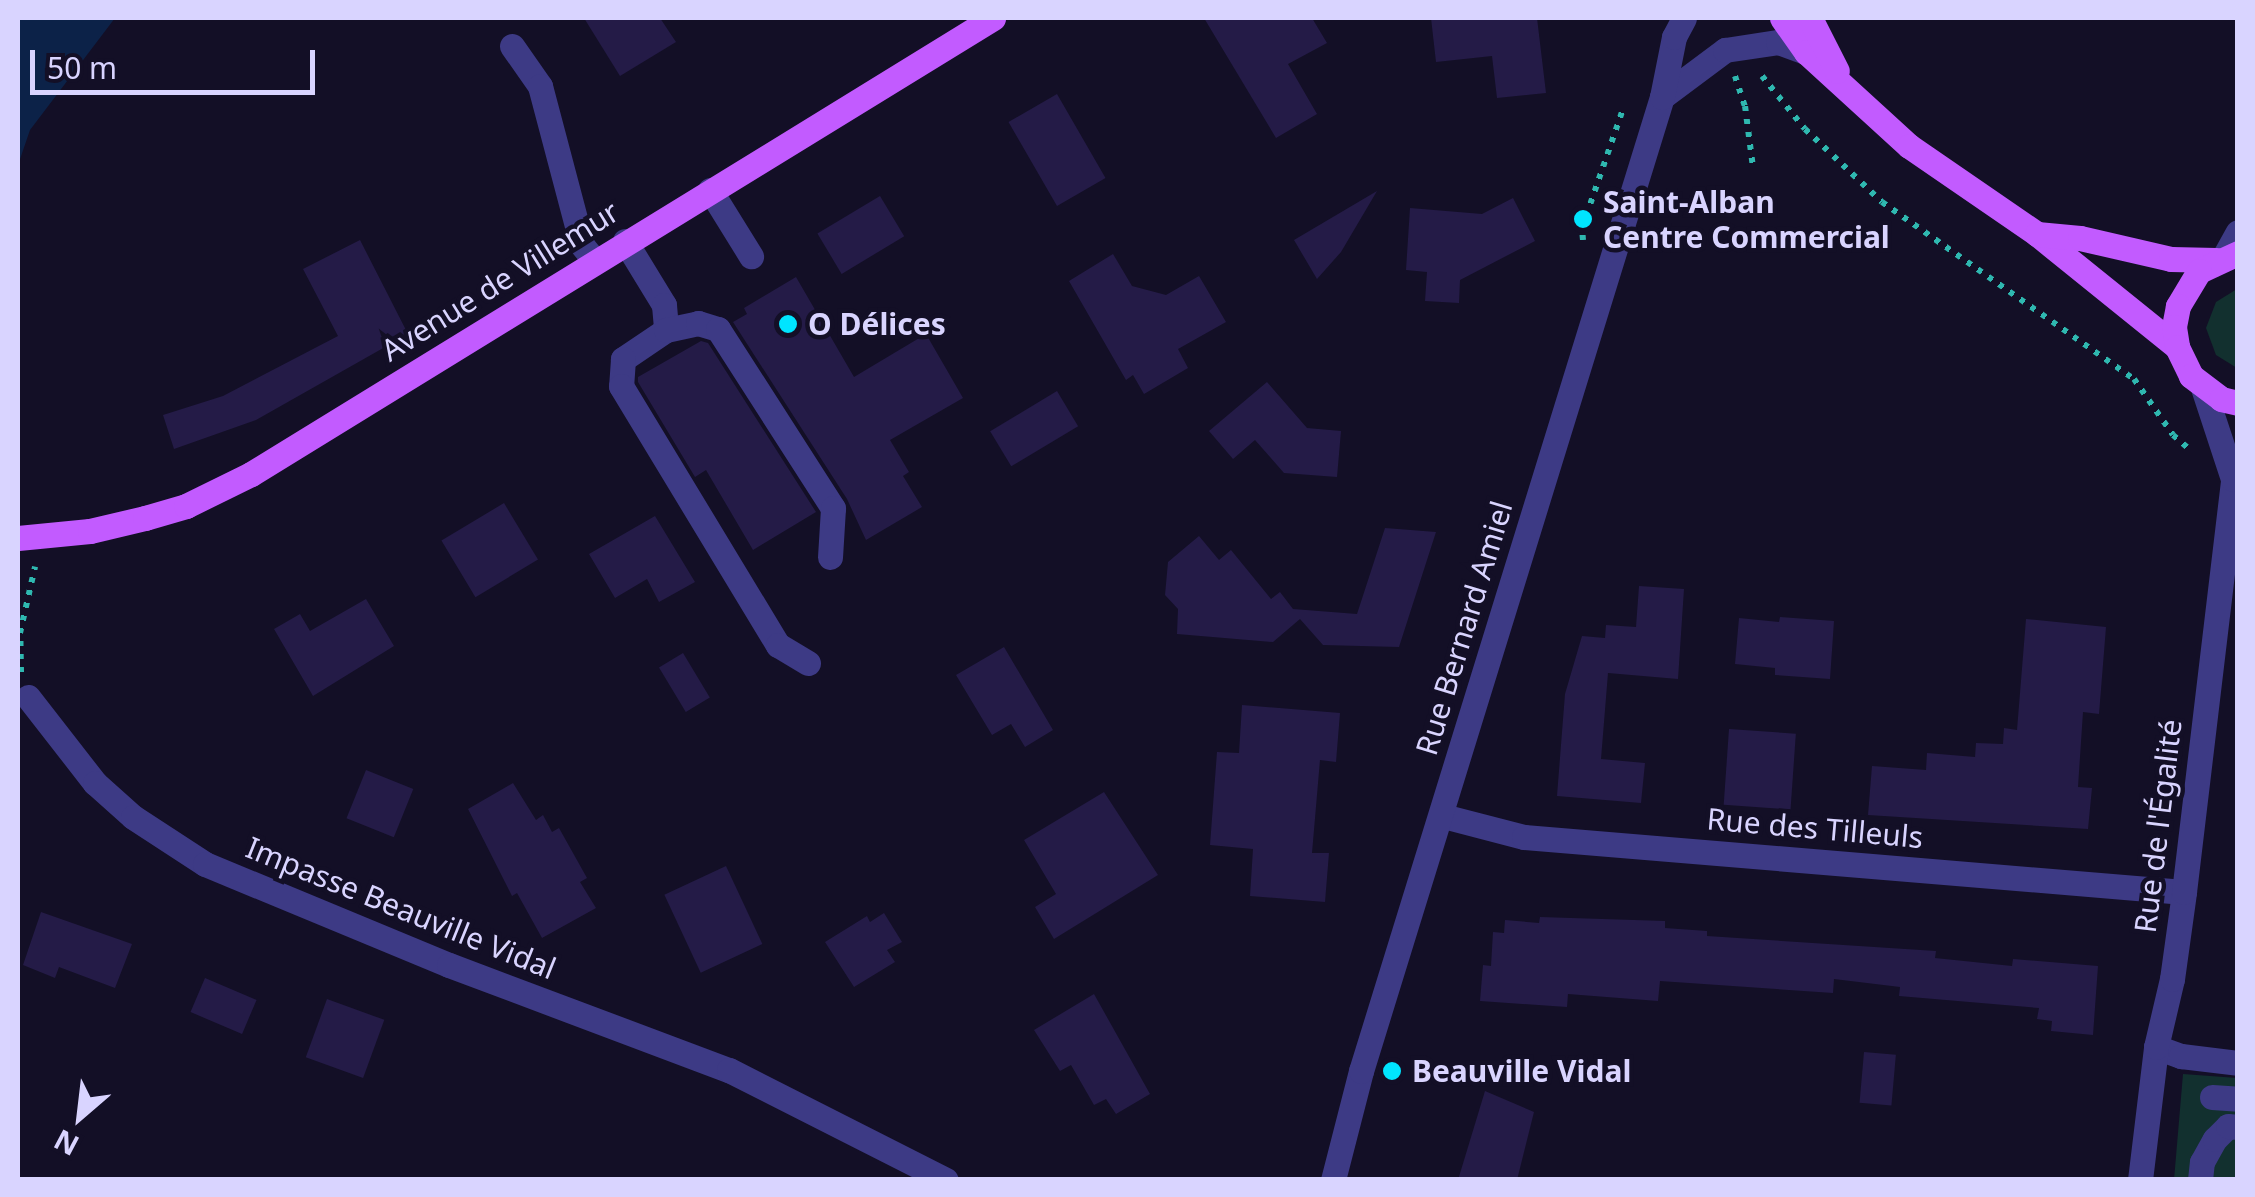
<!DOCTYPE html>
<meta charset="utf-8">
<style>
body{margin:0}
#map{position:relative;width:2255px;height:1197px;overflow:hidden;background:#130f26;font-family:"Noto Sans",sans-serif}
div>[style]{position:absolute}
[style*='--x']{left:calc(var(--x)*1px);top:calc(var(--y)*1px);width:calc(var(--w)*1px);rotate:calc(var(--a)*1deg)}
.green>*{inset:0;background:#12302f}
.water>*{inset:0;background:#0c2248}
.building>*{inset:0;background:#241b47;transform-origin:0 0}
.path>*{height:6px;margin-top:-3px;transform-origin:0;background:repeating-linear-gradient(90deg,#2fb8b0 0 5px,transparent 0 13px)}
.minor>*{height:25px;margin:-12.5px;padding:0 12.5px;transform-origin:12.5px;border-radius:12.5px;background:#3d3a85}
.major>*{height:25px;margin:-12.5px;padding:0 12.5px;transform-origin:12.5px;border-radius:12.5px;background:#c25bff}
.dots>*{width:28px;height:28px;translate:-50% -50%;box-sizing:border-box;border:5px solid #130f26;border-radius:50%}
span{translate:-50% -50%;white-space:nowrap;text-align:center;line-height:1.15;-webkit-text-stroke:9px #130f26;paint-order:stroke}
.poi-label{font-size:30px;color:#d9d4ff;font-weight:700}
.left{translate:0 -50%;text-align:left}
.street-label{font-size:30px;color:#d9d4ff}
.frame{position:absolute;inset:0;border:20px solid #d9d4ff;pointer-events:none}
.north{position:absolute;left:30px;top:1067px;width:100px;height:100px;-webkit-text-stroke:8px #130f26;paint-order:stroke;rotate:208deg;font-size:28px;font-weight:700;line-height:40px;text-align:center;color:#d9d4ff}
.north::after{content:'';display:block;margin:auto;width:35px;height:45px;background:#d9d4ff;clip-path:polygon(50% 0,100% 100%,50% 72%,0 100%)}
.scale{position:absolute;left:30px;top:50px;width:285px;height:45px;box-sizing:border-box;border:5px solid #d9d4ff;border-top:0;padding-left:12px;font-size:30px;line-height:35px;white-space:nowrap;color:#d9d4ff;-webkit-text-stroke:8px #130f26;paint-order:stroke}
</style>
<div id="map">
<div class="green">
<div style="clip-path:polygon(2237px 289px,2238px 289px,2237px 368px,2216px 355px,2206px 328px,2216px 302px)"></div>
<div style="clip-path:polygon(2183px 1074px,2237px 1078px,2237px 1179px,2174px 1180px)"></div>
</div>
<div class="water">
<div style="clip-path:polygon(18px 18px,115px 18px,30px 130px,18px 165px)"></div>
</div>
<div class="building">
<div style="clip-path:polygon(584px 18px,660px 18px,676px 42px,620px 76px)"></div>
<div style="clip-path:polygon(1204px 18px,1312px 18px,1327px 43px,1288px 64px,1317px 114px,1276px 138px)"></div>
<div style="clip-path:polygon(1431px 18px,1537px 18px,1546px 93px,1497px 98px,1492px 56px,1436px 62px)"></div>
<div style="left:1057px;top:94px;width:97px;height:56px;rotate:60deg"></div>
<div style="clip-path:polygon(1377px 191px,1341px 252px,1317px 279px,1294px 240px)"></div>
<div style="left:880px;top:196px;width:47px;height:73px;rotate:59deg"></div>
<div style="clip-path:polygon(1513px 198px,1535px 241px,1460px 280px,1459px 303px,1425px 301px,1427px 272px,1406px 270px,1410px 208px,1482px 214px)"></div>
<div style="clip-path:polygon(360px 240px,408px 334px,256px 420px,174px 449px,163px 415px,223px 396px,338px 336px,303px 269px)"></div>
<div style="clip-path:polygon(1113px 254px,1132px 286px,1166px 295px,1199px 276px,1226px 322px,1178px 349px,1188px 368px,1144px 394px,1133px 375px,1126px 380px,1069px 281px)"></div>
<div style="clip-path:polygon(796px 277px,854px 377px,926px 334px,963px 398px,890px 440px,909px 472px,903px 476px,922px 507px,866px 540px,847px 499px,733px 322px,747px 314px,744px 308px)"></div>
<div style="clip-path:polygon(701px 341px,708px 343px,816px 512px,753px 550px,706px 470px,695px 477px,638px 382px,638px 377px)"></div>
<div style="clip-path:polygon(1267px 382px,1307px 428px,1341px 431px,1337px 477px,1284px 473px,1255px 440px,1233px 459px,1209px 431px)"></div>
<div style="left:1057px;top:391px;width:41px;height:78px;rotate:59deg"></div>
<div style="left:504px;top:503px;width:66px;height:73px;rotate:59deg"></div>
<div style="clip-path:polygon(655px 516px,695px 582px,659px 602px,647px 579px,615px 598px,589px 554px)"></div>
<div style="clip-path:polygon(1385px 528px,1436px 532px,1399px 647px,1323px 645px,1300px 619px,1273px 642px,1177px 634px,1178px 609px,1165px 595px,1168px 562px,1199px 536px,1219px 560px,1231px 550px,1271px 599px,1280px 592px,1293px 609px,1357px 614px)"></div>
<div style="clip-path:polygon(1639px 586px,1684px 589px,1678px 679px,1608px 673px,1601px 759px,1645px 763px,1641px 803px,1557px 796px,1565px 694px,1582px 636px,1605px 638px,1606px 625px,1636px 627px)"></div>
<div style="clip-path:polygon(366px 599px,394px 646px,313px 696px,274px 629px,300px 614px,310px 631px)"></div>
<div style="clip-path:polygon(1780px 617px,1834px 621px,1830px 679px,1775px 675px,1775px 668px,1735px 664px,1739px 618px,1779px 622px)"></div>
<div style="clip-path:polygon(2026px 619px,2106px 627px,2099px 714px,2083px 712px,2078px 787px,2092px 788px,2088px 829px,1868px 815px,1872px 766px,1926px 770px,1927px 753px,1975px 757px,1976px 743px,2003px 744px,2004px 728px,2017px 730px)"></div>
<div style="clip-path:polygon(1004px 647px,1053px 730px,1025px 747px,1011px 724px,992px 735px,956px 675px)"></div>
<div style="left:683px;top:653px;width:52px;height:28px;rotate:59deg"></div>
<div style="clip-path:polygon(1242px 705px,1340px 713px,1336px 762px,1320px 760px,1312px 853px,1329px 853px,1325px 902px,1250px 896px,1253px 849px,1210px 845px,1217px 752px,1239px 753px)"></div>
<div style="left:1729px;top:729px;width:67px;height:76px;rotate:4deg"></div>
<div style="left:366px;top:770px;width:51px;height:52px;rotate:22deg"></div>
<div style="clip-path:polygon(513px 783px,536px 820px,543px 815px,552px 832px,559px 828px,587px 878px,580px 882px,596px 908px,542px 938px,517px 893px,512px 896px,468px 809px)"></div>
<div style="clip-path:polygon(1104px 792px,1158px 875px,1054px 939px,1035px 907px,1056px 894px,1024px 840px)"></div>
<div style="left:726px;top:866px;width:86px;height:68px;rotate:65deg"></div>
<div style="clip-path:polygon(41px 912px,132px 944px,115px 988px,59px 967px,55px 978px,23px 965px)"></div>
<div style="clip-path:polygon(884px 913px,902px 942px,887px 950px,895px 962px,854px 987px,825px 942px,867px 916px,870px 922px)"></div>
<div style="clip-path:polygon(1540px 917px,1665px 921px,1665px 928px,1707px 931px,1707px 936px,1936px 951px,1935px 958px,2012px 966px,2013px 959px,2098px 966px,2093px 1035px,2051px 1031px,2052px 1021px,2037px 1019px,2039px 1008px,1899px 996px,1900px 987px,1834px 979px,1833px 993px,1660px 981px,1658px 1001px,1568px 994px,1567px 1007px,1480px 1001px,1483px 965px,1491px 966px,1493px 932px,1504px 933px,1505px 920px,1539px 923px)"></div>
<div style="left:205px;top:978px;width:56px;height:37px;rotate:23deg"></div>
<div style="clip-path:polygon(1094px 994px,1150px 1094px,1116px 1114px,1106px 1099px,1094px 1105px,1071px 1065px,1060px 1071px,1034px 1030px)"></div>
<div style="left:327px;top:999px;width:61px;height:62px;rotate:20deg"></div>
<div style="left:1864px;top:1052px;width:32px;height:51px;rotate:5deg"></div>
<div style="clip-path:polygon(1485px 1091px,1534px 1112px,1517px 1180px,1458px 1180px)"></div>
</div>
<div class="path">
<div style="--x:1735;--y:76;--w:32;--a:72"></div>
<div style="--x:1745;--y:106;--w:63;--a:82.6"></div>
<div style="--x:1762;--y:76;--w:68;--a:50.9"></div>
<div style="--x:1805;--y:129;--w:106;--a:43.5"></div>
<div style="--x:1882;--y:202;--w:308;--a:35.1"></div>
<div style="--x:2134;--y:379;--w:68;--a:55.1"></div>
<div style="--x:2173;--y:435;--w:21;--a:41"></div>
<div style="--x:1583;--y:240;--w:12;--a:-95"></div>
<div style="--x:1582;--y:228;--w:126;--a:-71"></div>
<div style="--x:21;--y:672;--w:39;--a:-91"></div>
<div style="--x:20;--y:633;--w:68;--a:-77.2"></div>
</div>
<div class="minor">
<div style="--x:512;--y:46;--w:49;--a:55"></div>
<div style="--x:540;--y:86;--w:164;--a:75.2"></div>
<div style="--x:582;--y:245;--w:19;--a:51"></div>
<div style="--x:1662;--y:97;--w:79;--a:-36.7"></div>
<div style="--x:1725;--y:50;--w:54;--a:-8.6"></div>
<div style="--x:1778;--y:42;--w:30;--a:20"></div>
<div style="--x:710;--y:190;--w:78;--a:58.2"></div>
<div style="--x:625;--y:241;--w:75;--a:58.6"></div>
<div style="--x:664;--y:305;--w:25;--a:85"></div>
<div style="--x:666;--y:330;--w:52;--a:146"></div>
<div style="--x:623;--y:359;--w:27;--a:94"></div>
<div style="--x:621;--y:386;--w:303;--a:58.8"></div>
<div style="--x:778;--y:645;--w:35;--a:31"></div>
<div style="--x:2225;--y:255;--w:26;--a:-61"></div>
<div style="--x:666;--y:330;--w:33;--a:-12"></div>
<div style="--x:698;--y:323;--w:21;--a:17"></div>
<div style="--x:718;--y:329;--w:213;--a:57.3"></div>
<div style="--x:833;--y:508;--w:49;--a:93.5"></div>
<div style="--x:28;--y:697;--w:109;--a:52.1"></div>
<div style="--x:95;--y:783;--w:51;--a:41.8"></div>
<div style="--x:133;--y:817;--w:86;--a:33.1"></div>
<div style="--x:205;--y:864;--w:264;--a:22.5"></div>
<div style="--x:449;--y:965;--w:299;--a:20.6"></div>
<div style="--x:729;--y:1070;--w:243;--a:26.9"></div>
<div style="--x:1443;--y:816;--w:84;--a:14.5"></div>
<div style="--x:1524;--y:837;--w:662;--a:4.76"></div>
<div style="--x:2156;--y:1047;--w:27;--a:20"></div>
<div style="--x:2181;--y:1056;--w:57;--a:7"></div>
<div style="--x:2212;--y:1097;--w:26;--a:4"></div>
<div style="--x:1333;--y:1180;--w:113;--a:-75.6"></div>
<div style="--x:1361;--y:1071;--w:1019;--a:-72.83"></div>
<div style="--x:1662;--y:97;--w:61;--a:-78.7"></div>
<div style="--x:1674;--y:37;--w:21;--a:-62"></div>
<div style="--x:2140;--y:1180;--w:134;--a:-83.1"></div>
<div style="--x:2156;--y:1047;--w:70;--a:-76.8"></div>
<div style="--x:2172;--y:979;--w:88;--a:-82.1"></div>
<div style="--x:2184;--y:892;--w:416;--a:-83.2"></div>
<div style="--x:2233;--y:479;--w:96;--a:-108.2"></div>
<div style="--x:2200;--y:1180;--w:18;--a:-84"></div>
<div style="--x:2202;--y:1162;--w:26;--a:-61"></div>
<div style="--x:2215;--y:1139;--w:18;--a:-45"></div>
<div style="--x:2228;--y:1126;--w:10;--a:6"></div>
</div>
<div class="major">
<div style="--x:1782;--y:18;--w:42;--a:54.8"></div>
<div style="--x:1806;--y:52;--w:139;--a:42.4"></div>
<div style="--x:1909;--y:146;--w:155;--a:34.5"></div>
<div style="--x:2037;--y:234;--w:180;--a:38.9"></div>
<div style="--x:1810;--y:18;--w:59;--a:63"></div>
<div style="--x:2037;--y:234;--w:43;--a:5.3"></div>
<div style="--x:2080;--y:238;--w:93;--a:13"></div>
<div style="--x:2171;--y:259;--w:45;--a:1.3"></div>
<div style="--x:2238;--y:253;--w:43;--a:155.2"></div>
<div style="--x:2199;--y:271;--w:41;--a:121"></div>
<div style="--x:2178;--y:306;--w:21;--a:101"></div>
<div style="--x:2174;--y:327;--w:20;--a:81"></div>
<div style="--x:2177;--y:347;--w:32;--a:64"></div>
<div style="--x:2191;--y:376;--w:38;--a:37"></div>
<div style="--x:2221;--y:399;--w:17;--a:13"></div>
<div style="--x:18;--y:538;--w:72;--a:-5.6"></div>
<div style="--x:90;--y:531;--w:57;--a:-13.3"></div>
<div style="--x:145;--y:518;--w:43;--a:-16.3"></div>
<div style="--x:186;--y:506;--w:72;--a:-26.2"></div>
<div style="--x:251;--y:474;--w:871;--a:-31.57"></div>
</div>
<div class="dots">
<div style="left:1583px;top:219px;background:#00e5ff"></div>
<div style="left:788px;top:324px;background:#00e5ff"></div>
<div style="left:1392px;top:1071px;background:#00e5ff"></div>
</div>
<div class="poi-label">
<span class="left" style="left:1603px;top:219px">Saint-Alban<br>Centre Commercial</span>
<span class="left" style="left:808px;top:324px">O Délices</span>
<span class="left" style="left:1412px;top:1071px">Beauville Vidal</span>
</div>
<div class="street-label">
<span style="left:500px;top:281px;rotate:-32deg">Avenue de Villemur</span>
<span style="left:1464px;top:628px;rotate:-73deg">Rue Bernard Amiel</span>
<span style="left:2158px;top:826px;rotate:-83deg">Rue de l'Égalité</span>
<span style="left:1815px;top:828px;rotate:5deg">Rue des Tilleuls</span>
<span style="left:401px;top:908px;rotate:22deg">Impasse Beauville Vidal</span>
</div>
<div class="frame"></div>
<div class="north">N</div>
<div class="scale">50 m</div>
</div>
